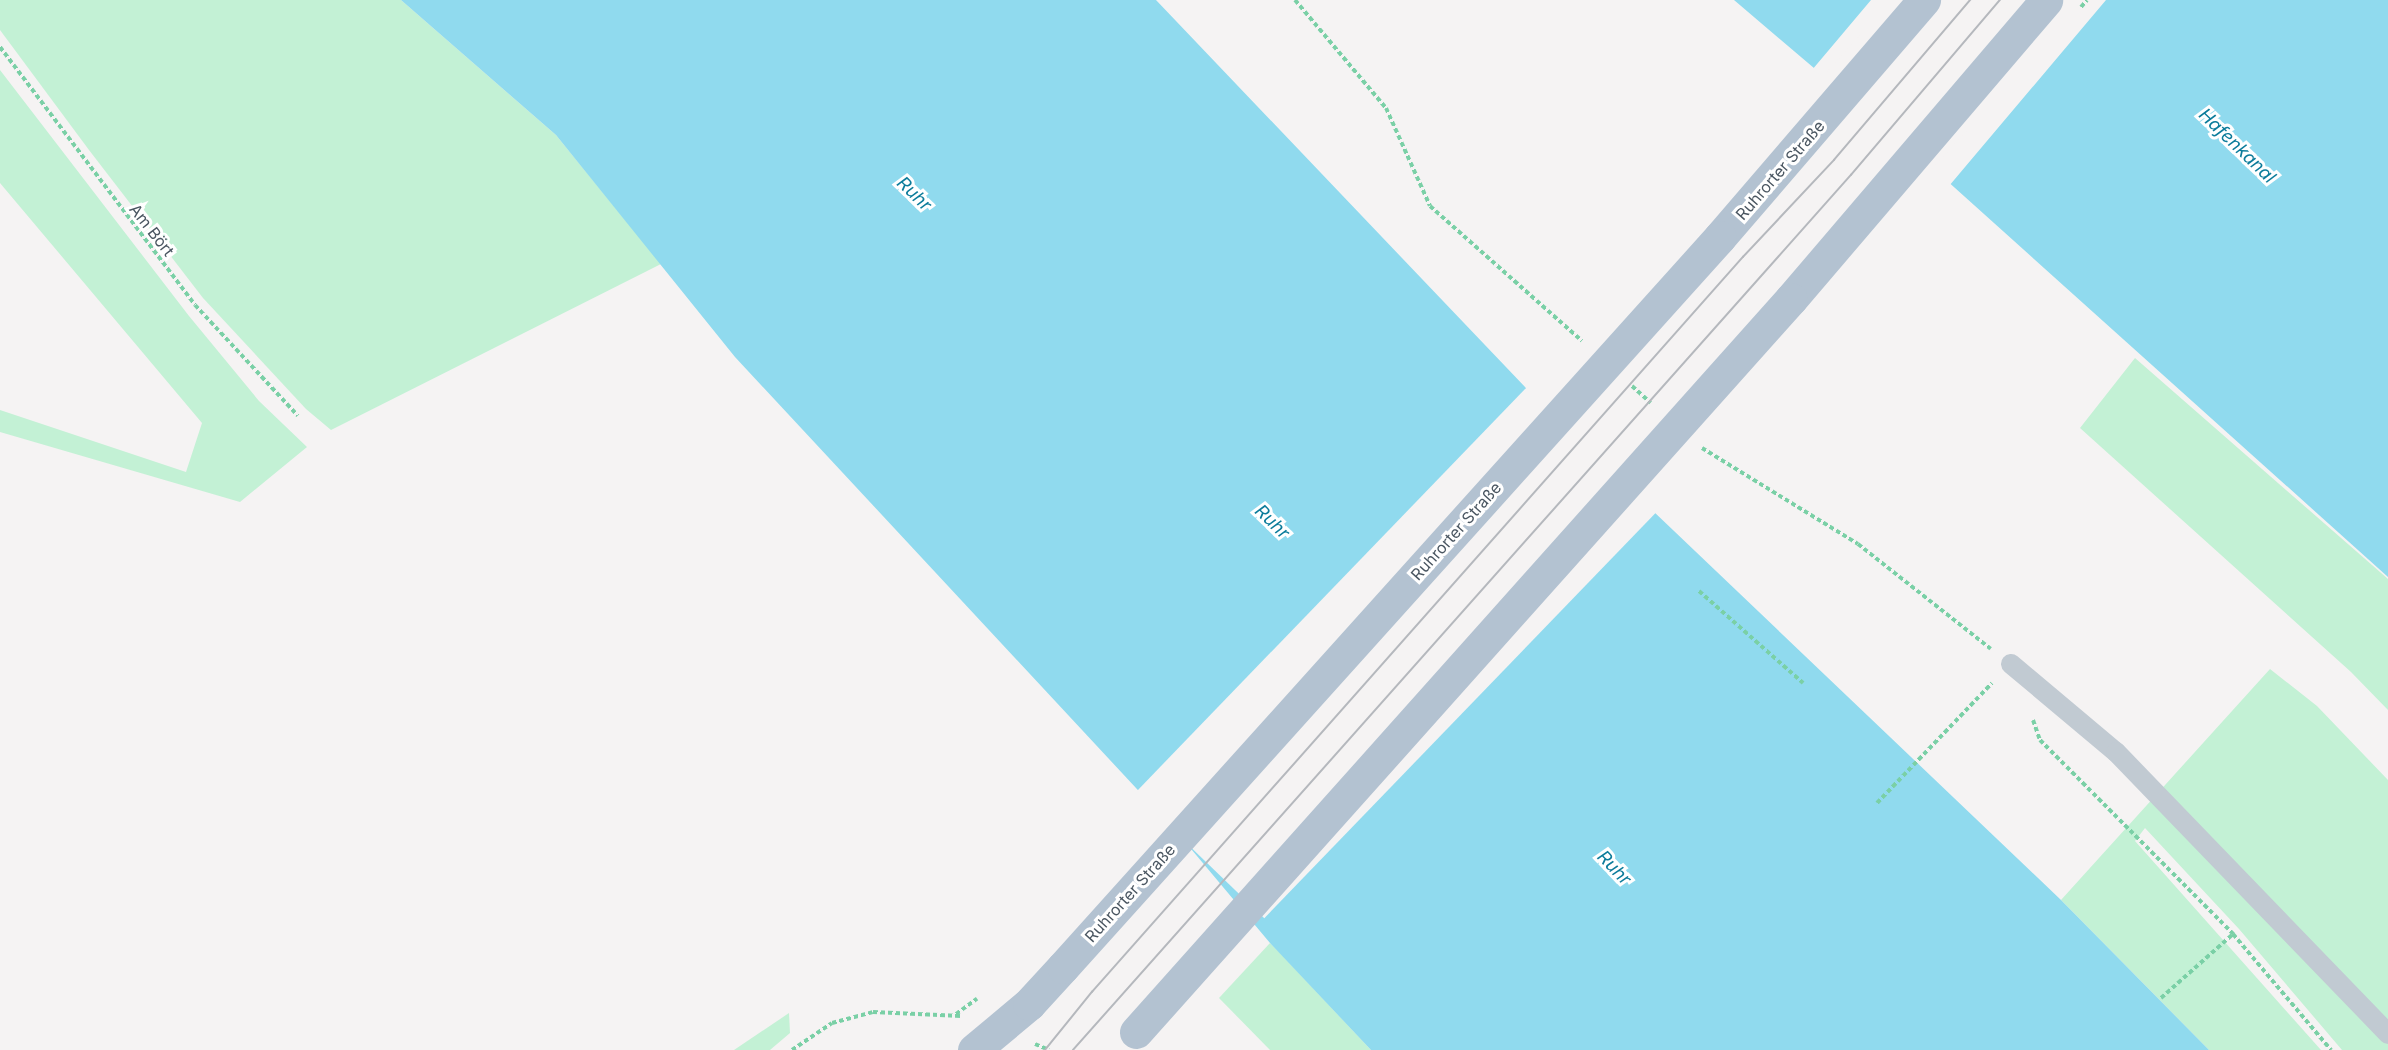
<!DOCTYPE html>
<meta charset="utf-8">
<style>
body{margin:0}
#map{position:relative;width:2388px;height:1050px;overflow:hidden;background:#f5f3f3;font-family:Inter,sans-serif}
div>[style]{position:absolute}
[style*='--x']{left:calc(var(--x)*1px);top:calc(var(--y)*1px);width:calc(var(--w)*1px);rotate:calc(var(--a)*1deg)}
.green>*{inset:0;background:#c3f1d5}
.water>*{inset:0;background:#90daee}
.pier>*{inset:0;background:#f5f3f3;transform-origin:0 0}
.path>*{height:4px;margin-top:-2px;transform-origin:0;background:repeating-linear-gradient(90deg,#7ad0a6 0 4.5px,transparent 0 7.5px)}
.service>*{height:20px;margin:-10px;padding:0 10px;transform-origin:10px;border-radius:10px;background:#c1cad2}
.primary>*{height:33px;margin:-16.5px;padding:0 16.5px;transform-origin:16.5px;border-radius:16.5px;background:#b3c2d1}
.tram>*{height:1.5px;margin:-0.75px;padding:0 0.75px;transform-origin:0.75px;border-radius:0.75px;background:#b5b8bd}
.primary-bridge>*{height:33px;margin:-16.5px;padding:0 16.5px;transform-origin:16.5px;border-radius:16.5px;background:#b3c2d1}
span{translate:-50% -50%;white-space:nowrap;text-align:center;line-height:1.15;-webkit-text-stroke:6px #fff;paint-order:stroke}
.street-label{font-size:16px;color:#4a5661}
.water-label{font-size:18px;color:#0c7c9b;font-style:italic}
</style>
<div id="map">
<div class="green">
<div style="clip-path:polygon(0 0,401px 0,556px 135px,661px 264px,331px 430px,306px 409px,203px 298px,89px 150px,0 30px)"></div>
<div style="clip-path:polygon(0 70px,189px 316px,259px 401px,307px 447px,240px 502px,0 432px,0 410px,186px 472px,202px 423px,0 183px)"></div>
<div style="clip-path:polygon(2135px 358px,2388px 579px,2388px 710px,2351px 672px,2080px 428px)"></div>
<div style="clip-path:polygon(2270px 669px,2317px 706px,2388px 780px,2388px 1050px,2342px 1050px,2239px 929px,2145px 828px,2135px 841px,2321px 1050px,2209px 1050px,2061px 900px)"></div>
<div style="clip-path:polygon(1270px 943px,1280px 953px,1371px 1050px,1270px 1050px,1219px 998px)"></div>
<div style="clip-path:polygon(789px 1013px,790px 1033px,770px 1050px,734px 1050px)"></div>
</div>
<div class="water">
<div style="clip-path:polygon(401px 0,1156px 0,1545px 408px,2061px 900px,2209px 1050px,1371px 1050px,1270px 943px,1176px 831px,735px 357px,556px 135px)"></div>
<div style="clip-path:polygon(1734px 0,2388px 0,2388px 577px,1935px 170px,1974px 126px,1864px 27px,1821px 74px)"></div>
</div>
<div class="pier">
<div style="clip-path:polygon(1871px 0,2106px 0,1949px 186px,1932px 169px,1970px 127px,1864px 31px,1823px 76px,1812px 70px)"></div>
<div style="left:1528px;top:386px;width:180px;height:566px;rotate:44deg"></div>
</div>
<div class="path">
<div style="--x:1295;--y:0;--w:141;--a:49.9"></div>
<div style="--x:1386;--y:108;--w:107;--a:65.8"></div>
<div style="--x:1430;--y:206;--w:203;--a:41.6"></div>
<div style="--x:2081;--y:7;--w:9;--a:-49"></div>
<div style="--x:0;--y:47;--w:323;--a:52.9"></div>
<div style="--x:195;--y:305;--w:151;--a:47.1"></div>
<div style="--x:1632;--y:386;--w:25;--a:42"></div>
<div style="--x:1702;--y:448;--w:183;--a:31.6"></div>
<div style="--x:1858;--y:544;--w:169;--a:38.3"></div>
<div style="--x:1699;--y:591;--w:139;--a:41.5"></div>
<div style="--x:2033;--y:720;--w:21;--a:71"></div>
<div style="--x:2040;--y:740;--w:274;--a:45.1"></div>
<div style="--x:2233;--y:934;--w:152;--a:49.8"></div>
<div style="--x:1877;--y:803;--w:166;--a:-46.2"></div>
<div style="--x:2161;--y:998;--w:96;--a:-41.6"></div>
<div style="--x:956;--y:1014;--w:26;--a:-36"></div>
<div style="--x:1035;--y:1044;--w:15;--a:23"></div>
<div style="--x:792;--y:1050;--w:48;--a:-34"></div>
<div style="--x:832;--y:1023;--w:42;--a:-15"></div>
<div style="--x:873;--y:1012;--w:88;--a:2.6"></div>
</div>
<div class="service">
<div style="--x:2011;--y:664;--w:137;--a:40"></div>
<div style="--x:2116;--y:752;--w:392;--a:46"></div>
</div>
<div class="primary">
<div style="--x:1720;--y:237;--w:313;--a:-49.3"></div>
<div style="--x:1791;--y:299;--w:393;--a:-49.5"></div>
<div style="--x:974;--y:1050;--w:72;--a:-39.9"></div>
<div style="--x:1029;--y:1004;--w:50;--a:-47.4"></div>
</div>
<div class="tram">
<div style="--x:1045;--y:1050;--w:75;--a:-51"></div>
<div style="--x:1092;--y:992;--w:982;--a:-48.47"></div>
<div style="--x:1743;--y:257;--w:133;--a:-46.8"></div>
<div style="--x:1834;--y:160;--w:210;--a:-49.6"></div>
<div style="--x:1073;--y:1050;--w:1171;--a:-48.36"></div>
<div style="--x:1851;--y:175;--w:230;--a:-49.6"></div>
</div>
<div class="primary-bridge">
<div style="--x:1063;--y:967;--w:982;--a:-48.01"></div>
<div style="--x:1136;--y:1032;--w:983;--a:-48.22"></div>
</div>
<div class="street-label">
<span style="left:1780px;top:170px;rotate:-49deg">Ruhrorter Straße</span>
<span style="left:152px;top:230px;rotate:52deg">Am Bört</span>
<span style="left:1456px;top:531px;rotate:-48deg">Ruhrorter Straße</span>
<span style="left:1130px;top:893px;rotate:-48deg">Ruhrorter Straße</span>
</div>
<div class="water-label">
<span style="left:2237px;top:146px;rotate:44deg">Hafenkanal</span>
<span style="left:914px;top:194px;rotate:44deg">Ruhr</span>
<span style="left:1272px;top:522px;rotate:44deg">Ruhr</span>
<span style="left:1614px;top:868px;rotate:46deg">Ruhr</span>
</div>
</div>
